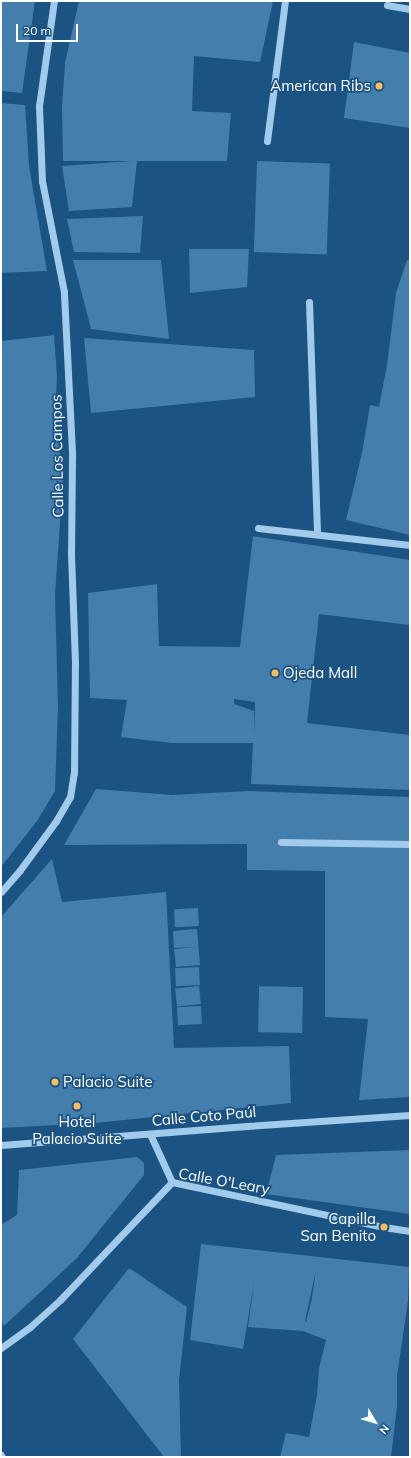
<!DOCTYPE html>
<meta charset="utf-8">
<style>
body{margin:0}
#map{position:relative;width:411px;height:1458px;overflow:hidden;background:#1b5383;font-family:Mulish,sans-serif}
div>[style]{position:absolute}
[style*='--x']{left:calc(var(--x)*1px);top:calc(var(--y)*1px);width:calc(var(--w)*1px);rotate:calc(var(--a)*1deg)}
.building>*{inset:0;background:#447ead;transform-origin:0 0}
.minor>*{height:7px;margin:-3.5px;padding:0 3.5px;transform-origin:3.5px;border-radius:3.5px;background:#a1caeb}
.dots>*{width:11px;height:11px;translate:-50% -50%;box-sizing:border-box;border:2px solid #1b5383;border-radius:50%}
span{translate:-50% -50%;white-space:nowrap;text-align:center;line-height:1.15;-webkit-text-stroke:3.5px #1b5383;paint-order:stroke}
.poi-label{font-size:15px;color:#fff}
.right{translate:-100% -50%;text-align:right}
.left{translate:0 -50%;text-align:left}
.street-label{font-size:15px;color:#fff}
.frame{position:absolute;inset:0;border:2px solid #fff;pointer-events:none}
.north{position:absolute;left:355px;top:1402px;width:40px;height:40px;-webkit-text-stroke:3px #1b5383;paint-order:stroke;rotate:128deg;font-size:11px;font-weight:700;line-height:16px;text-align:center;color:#fff}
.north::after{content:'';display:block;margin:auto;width:14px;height:18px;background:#fff;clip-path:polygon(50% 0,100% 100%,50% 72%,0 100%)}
.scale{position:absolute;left:16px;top:24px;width:62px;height:18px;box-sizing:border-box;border:2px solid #fff;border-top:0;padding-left:5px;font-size:12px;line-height:14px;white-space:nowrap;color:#fff;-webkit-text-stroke:3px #1b5383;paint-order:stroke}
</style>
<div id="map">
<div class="building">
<div style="clip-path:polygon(1px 1px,35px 1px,22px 93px,1px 91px)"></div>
<div style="clip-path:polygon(79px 1px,273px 1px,260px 62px,194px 56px,192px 111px,231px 113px,227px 161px,137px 161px,132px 207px,69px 211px,62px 166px,132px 161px,63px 161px,62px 107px,65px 63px)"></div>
<div style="clip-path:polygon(354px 42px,410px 53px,410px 128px,344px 118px)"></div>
<div style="clip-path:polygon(1px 103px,25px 105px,29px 166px,47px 271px,1px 273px)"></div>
<div style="left:257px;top:161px;width:73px;height:91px;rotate:2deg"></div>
<div style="clip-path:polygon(143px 216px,140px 253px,74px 252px,67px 219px)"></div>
<div style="clip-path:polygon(189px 249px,249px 249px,247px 287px,190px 293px)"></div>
<div style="clip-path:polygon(73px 260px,161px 260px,169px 339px,91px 329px)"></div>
<div style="clip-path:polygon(407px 260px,410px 260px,410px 535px,346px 520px,362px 453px,370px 405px,379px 407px,387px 365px,396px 293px)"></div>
<div style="clip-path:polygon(54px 335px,57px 377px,55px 418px,63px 479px,55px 595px,58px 707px,55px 791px,37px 821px,1px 867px,1px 341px)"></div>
<div style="clip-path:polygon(84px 338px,254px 350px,255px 397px,91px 413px)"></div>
<div style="clip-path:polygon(evenodd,253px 536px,410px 560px,410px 625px,319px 614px,307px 723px,410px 735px,410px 790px,251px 784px,253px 743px,172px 743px,121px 737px,127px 700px,90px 698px,88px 593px,157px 584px,159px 646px,240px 647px,253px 536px,234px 699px,255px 702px,254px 734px,254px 711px,234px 704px,234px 699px)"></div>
<div style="clip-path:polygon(96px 789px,172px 795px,249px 791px,410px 797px,410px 1097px,359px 1100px,368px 1019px,325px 1017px,325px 871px,247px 870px,247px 844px,64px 845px)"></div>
<div style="clip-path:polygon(52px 859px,62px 902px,166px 892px,174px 1048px,289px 1046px,291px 1103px,95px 1123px,1px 1128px,1px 917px)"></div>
<div style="left:198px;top:908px;width:18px;height:24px;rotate:87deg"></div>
<div style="clip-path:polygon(197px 929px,200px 965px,176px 967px,174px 949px,197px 947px,174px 948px,173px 931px)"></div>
<div style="left:199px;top:967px;width:18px;height:24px;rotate:87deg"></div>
<div style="left:199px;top:986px;width:18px;height:24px;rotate:84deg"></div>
<div style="left:303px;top:987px;width:46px;height:44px;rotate:91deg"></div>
<div style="left:201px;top:1006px;width:18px;height:24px;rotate:87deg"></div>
<div style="clip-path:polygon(410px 1150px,410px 1214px,266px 1194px,276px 1155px)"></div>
<div style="clip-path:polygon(137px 1157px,144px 1163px,144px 1175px,77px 1258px,4px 1326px,1px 1320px,1px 1225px,17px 1215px,19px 1170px)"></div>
<div style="clip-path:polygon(evenodd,201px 1244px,409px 1267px,408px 1301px,397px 1376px,397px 1406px,391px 1457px,280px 1457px,286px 1433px,309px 1437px,317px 1395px,319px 1368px,326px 1340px,303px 1331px,248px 1327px,254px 1282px,243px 1349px,190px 1340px,201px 1244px,316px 1270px,312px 1298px,306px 1322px,305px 1321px,316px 1270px)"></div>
<div style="clip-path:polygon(129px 1268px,187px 1307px,179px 1380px,181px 1457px,164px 1457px,73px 1339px)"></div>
</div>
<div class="minor">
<div style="--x:387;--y:5;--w:23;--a:10"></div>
<div style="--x:267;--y:141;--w:141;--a:-82.7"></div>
<div style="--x:309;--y:302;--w:232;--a:88"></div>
<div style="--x:258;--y:528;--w:153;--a:6.4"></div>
<div style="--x:281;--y:842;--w:129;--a:0.9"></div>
<div style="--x:1;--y:892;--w:29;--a:-49"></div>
<div style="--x:20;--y:870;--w:61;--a:-53.7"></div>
<div style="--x:56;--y:821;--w:28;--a:-60"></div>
<div style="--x:70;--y:797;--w:24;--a:-81"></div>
<div style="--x:74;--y:773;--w:110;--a:-89.5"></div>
<div style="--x:75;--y:663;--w:108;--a:-92.1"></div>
<div style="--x:71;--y:555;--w:103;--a:-89.4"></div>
<div style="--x:72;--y:452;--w:160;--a:-92.9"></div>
<div style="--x:64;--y:292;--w:113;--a:-101.2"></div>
<div style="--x:42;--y:181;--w:75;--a:-92.3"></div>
<div style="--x:39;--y:106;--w:106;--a:-81.9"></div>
<div style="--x:150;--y:1134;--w:53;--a:65.4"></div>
<div style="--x:1;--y:1145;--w:247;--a:-4.4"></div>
<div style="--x:247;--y:1126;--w:163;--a:-3.9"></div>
<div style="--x:1;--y:1348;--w:36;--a:-36"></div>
<div style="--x:30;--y:1327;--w:40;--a:-42"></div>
<div style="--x:60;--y:1300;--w:163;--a:-46.5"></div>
<div style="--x:172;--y:1182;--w:217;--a:12"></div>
<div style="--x:384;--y:1227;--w:26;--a:9"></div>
<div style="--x:1;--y:1455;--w:2;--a:63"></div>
</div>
<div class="dots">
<div style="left:379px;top:86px;background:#fcbe5d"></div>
<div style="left:275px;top:673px;background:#fcbe5d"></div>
<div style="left:55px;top:1082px;background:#fcbe5d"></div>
<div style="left:77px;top:1106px;background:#fcbe5d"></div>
<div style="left:384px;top:1227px;background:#fcbe5d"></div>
</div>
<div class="poi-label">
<span class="right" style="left:371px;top:86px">American Ribs</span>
<span class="left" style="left:283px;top:673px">Ojeda Mall</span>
<span class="left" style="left:63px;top:1082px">Palacio Suite</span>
<span style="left:77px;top:1130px">Hotel<br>Palacio Suite</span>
<span class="right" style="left:376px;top:1227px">Capilla<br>San Benito</span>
</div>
<div class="street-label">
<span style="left:57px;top:456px;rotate:-91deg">Calle Los Campos</span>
<span style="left:204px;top:1116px;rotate:-5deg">Calle Coto Paúl</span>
<span style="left:224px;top:1181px;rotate:10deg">Calle O'Leary</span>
</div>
<div class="frame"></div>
<div class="north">N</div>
<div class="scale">20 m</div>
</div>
